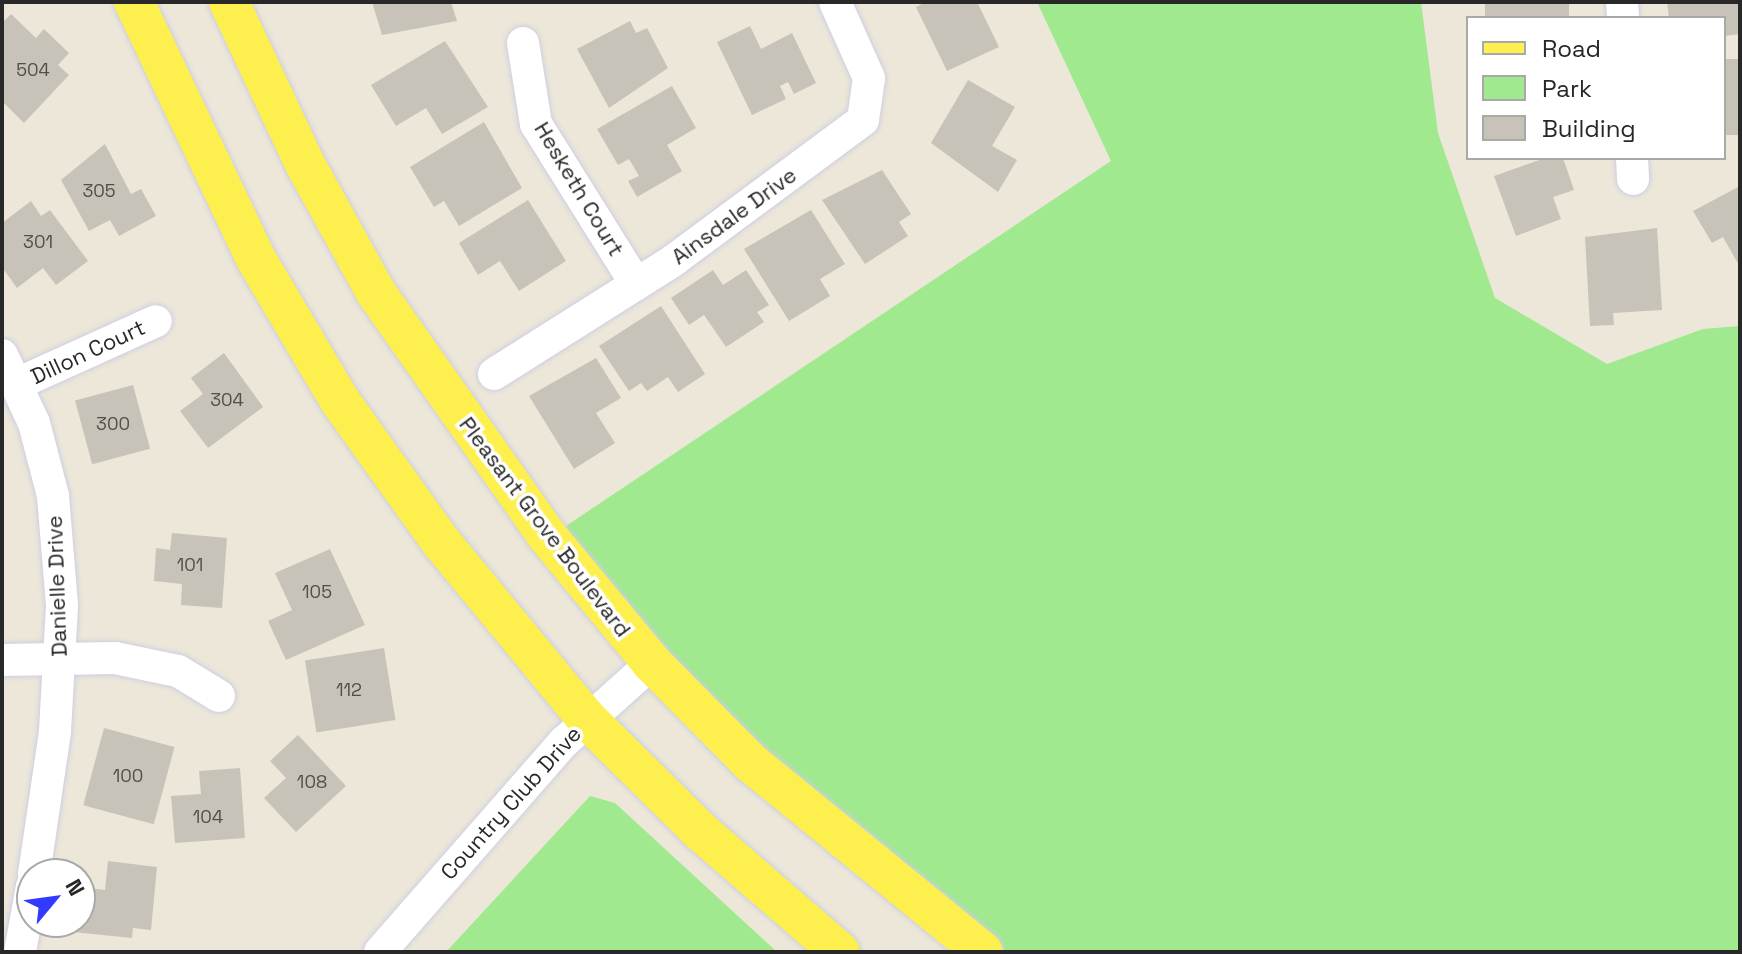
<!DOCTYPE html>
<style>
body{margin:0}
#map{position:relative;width:1742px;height:954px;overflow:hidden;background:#ece7d8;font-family:"Space Grotesk",sans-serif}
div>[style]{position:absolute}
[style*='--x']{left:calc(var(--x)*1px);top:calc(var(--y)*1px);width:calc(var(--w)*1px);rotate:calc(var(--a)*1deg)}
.green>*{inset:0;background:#a0e98f}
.building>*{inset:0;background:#c7c3b8;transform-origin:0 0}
.roads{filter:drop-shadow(0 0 2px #cecee3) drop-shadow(0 0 2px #cecee3)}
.minor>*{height:32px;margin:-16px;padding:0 16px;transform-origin:16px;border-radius:16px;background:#fff}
.major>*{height:40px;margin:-20px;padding:0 20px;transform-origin:20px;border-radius:20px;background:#fdef4d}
span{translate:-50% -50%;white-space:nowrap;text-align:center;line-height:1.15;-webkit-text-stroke:7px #fff;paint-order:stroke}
.number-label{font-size:18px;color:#504f4c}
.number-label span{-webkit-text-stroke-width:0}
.street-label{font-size:22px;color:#282828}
.frame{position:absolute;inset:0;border:4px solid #282828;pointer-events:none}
.legend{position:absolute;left:1466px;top:16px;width:260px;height:144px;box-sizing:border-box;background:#fff;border:2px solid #a9a9a9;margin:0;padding:10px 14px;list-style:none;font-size:24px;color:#282828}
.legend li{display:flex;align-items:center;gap:16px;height:40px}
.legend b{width:40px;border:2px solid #a9a9a9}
.north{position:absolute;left:16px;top:858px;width:80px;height:80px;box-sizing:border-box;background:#fff;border:2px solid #a9a9a9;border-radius:50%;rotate:61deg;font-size:22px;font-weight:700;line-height:32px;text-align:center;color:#282828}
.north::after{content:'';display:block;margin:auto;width:28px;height:36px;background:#333aff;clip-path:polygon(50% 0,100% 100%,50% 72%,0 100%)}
</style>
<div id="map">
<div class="green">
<div style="clip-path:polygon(1037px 2px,1421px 2px,1438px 133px,1495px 298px,1607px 364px,1703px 329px,1740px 326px,1740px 952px,1007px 952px,880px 855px,706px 695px,560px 530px,1111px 161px)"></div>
<div style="clip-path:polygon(590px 796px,615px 803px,777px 952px,446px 952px)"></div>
</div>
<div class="building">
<div style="clip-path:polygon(372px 2px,451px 2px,457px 21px,382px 35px)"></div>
<div style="clip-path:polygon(926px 2px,977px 2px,999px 47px,947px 71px,916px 7px)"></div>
<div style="left:1485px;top:2px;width:84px;height:16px"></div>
<div style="clip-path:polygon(1667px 2px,1740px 2px,1740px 34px,1724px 36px,1724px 18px,1669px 18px)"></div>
<div style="clip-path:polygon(11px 14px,36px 38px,44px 29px,69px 53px,58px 65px,69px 75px,24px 123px,2px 101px,2px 23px)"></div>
<div style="clip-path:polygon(630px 21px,636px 33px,647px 28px,668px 68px,609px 108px,577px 49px)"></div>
<div style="clip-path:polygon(750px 26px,761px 49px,792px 33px,816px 83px,794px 94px,788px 82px,780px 86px,786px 99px,752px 115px,717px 42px)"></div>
<div style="clip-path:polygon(445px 41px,488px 107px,442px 134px,426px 108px,396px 126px,371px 85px)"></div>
<div style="left:1740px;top:59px;width:76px;height:16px;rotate:90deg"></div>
<div style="clip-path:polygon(968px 80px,1015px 107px,992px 146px,1017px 160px,998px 192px,931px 143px)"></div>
<div style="clip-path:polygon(672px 86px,696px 128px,667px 145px,682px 171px,637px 197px,628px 181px,639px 176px,629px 159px,618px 165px,597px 129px)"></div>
<div style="clip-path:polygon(484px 122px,522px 188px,459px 226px,444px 201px,434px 207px,410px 167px)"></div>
<div style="clip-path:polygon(105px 144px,131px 194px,141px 189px,156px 216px,119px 236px,110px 220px,89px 231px,61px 180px)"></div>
<div style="clip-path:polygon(1545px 158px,1563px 158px,1574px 190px,1553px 197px,1561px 219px,1516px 236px,1494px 176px)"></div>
<div style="clip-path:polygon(882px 170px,911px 214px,899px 222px,908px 236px,865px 264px,822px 200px)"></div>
<div style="clip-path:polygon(1740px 186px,1740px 267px,1723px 237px,1712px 243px,1693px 211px)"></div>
<div style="clip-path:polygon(528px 200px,566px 261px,519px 291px,500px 261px,478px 275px,459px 243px)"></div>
<div style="clip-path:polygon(31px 201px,41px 216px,50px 210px,88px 261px,56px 285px,43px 268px,17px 288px,2px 267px,2px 223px)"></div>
<div style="clip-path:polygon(811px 210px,845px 264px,820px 279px,830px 296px,789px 321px,744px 249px)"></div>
<div style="clip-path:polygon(1657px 228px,1662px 310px,1613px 313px,1614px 325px,1590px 326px,1585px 237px)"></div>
<div style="clip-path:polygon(713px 270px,723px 285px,746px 270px,769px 305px,757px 312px,764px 322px,726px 347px,704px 315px,689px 325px,671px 298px)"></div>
<div style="clip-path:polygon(661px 306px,705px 374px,678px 392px,668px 377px,647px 391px,641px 383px,629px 391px,599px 346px)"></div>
<div style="clip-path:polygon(224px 353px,263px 407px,208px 448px,180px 411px,203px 394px,191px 378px)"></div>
<div style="clip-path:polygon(596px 358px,621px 398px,596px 413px,615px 443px,574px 469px,529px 396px)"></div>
<div style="left:133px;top:385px;width:66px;height:60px;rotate:75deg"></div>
<div style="clip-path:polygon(172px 533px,227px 538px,222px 608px,181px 605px,182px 584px,154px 581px,156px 548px,170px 550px)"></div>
<div style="clip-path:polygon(330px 549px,365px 625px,286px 660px,268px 621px,292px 610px,275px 573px)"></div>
<div style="left:384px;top:648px;width:73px;height:80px;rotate:81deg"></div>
<div style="left:104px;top:728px;width:73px;height:80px;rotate:15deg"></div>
<div style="clip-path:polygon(298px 735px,346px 786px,296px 832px,264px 798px,286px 778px,270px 761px)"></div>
<div style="clip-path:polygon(240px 768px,245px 838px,175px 843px,171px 796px,201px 794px,199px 771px)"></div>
<div style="clip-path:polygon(108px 861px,157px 867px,151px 930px,133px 928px,132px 938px,73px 932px,80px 887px,105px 890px)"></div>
</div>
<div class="roads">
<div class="minor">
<div style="--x:1622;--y:2;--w:16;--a:86"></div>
<div style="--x:523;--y:43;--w:82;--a:80.9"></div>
<div style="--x:536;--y:124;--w:189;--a:58"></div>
<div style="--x:1632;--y:158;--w:21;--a:87"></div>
<div style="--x:2;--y:355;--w:75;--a:64.8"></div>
<div style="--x:34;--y:423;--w:75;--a:75.4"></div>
<div style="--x:53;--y:496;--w:110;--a:85.3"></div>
<div style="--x:62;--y:606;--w:126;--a:93.2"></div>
<div style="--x:55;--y:732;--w:144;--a:98.4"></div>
<div style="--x:494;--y:374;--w:213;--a:-32.3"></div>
<div style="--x:674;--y:260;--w:235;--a:-36.5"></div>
<div style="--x:863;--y:120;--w:42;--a:-81.9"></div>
<div style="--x:869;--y:78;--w:83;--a:-114.1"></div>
<div style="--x:19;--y:383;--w:150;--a:-24.3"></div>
<div style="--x:2;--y:660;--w:113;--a:-1"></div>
<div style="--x:115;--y:658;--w:64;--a:11.7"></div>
<div style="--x:178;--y:671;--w:48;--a:31.4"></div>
<div style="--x:20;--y:952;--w:67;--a:-79.7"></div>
<div style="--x:380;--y:952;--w:279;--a:-48.8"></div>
<div style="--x:564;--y:742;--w:118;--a:-41.9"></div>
</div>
<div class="major">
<div style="--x:134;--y:2;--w:284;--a:64.6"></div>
<div style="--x:256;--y:259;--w:165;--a:59.4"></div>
<div style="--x:340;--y:401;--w:173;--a:54.4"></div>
<div style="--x:441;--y:542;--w:229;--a:50.5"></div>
<div style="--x:587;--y:719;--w:158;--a:44.7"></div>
<div style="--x:699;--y:830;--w:186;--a:40.9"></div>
<div style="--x:229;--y:2;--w:179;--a:64.9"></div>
<div style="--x:305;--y:164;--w:145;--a:61.1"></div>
<div style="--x:375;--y:291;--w:299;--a:54.9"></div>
<div style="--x:547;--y:536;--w:165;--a:50.4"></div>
<div style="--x:652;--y:663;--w:141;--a:45.3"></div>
<div style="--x:751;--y:763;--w:299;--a:39.2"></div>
</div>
</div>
<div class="number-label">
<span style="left:33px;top:70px">504</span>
<span style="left:99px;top:191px">305</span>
<span style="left:38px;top:242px">301</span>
<span style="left:227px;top:400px">304</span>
<span style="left:113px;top:424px">300</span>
<span style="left:190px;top:565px">101</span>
<span style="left:317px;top:592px">105</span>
<span style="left:349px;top:690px">112</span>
<span style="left:128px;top:776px">100</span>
<span style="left:312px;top:782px">108</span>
<span style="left:208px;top:817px">104</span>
</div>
<div class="street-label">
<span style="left:579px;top:189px;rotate:59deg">Hesketh Court</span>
<span style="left:734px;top:216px;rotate:-36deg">Ainsdale Drive</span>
<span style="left:88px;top:352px;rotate:-25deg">Dillon Court</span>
<span style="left:545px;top:527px;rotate:53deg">Pleasant Grove Boulevard</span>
<span style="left:57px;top:586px;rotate:-92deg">Danielle Drive</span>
<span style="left:511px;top:803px;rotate:-48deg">Country Club Drive</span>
</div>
<div class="frame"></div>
<ul class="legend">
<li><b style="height:10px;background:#fdef4d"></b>Road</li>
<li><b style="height:22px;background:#a0e98f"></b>Park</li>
<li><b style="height:22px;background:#c7c3b8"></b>Building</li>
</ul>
<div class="north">N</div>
</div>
